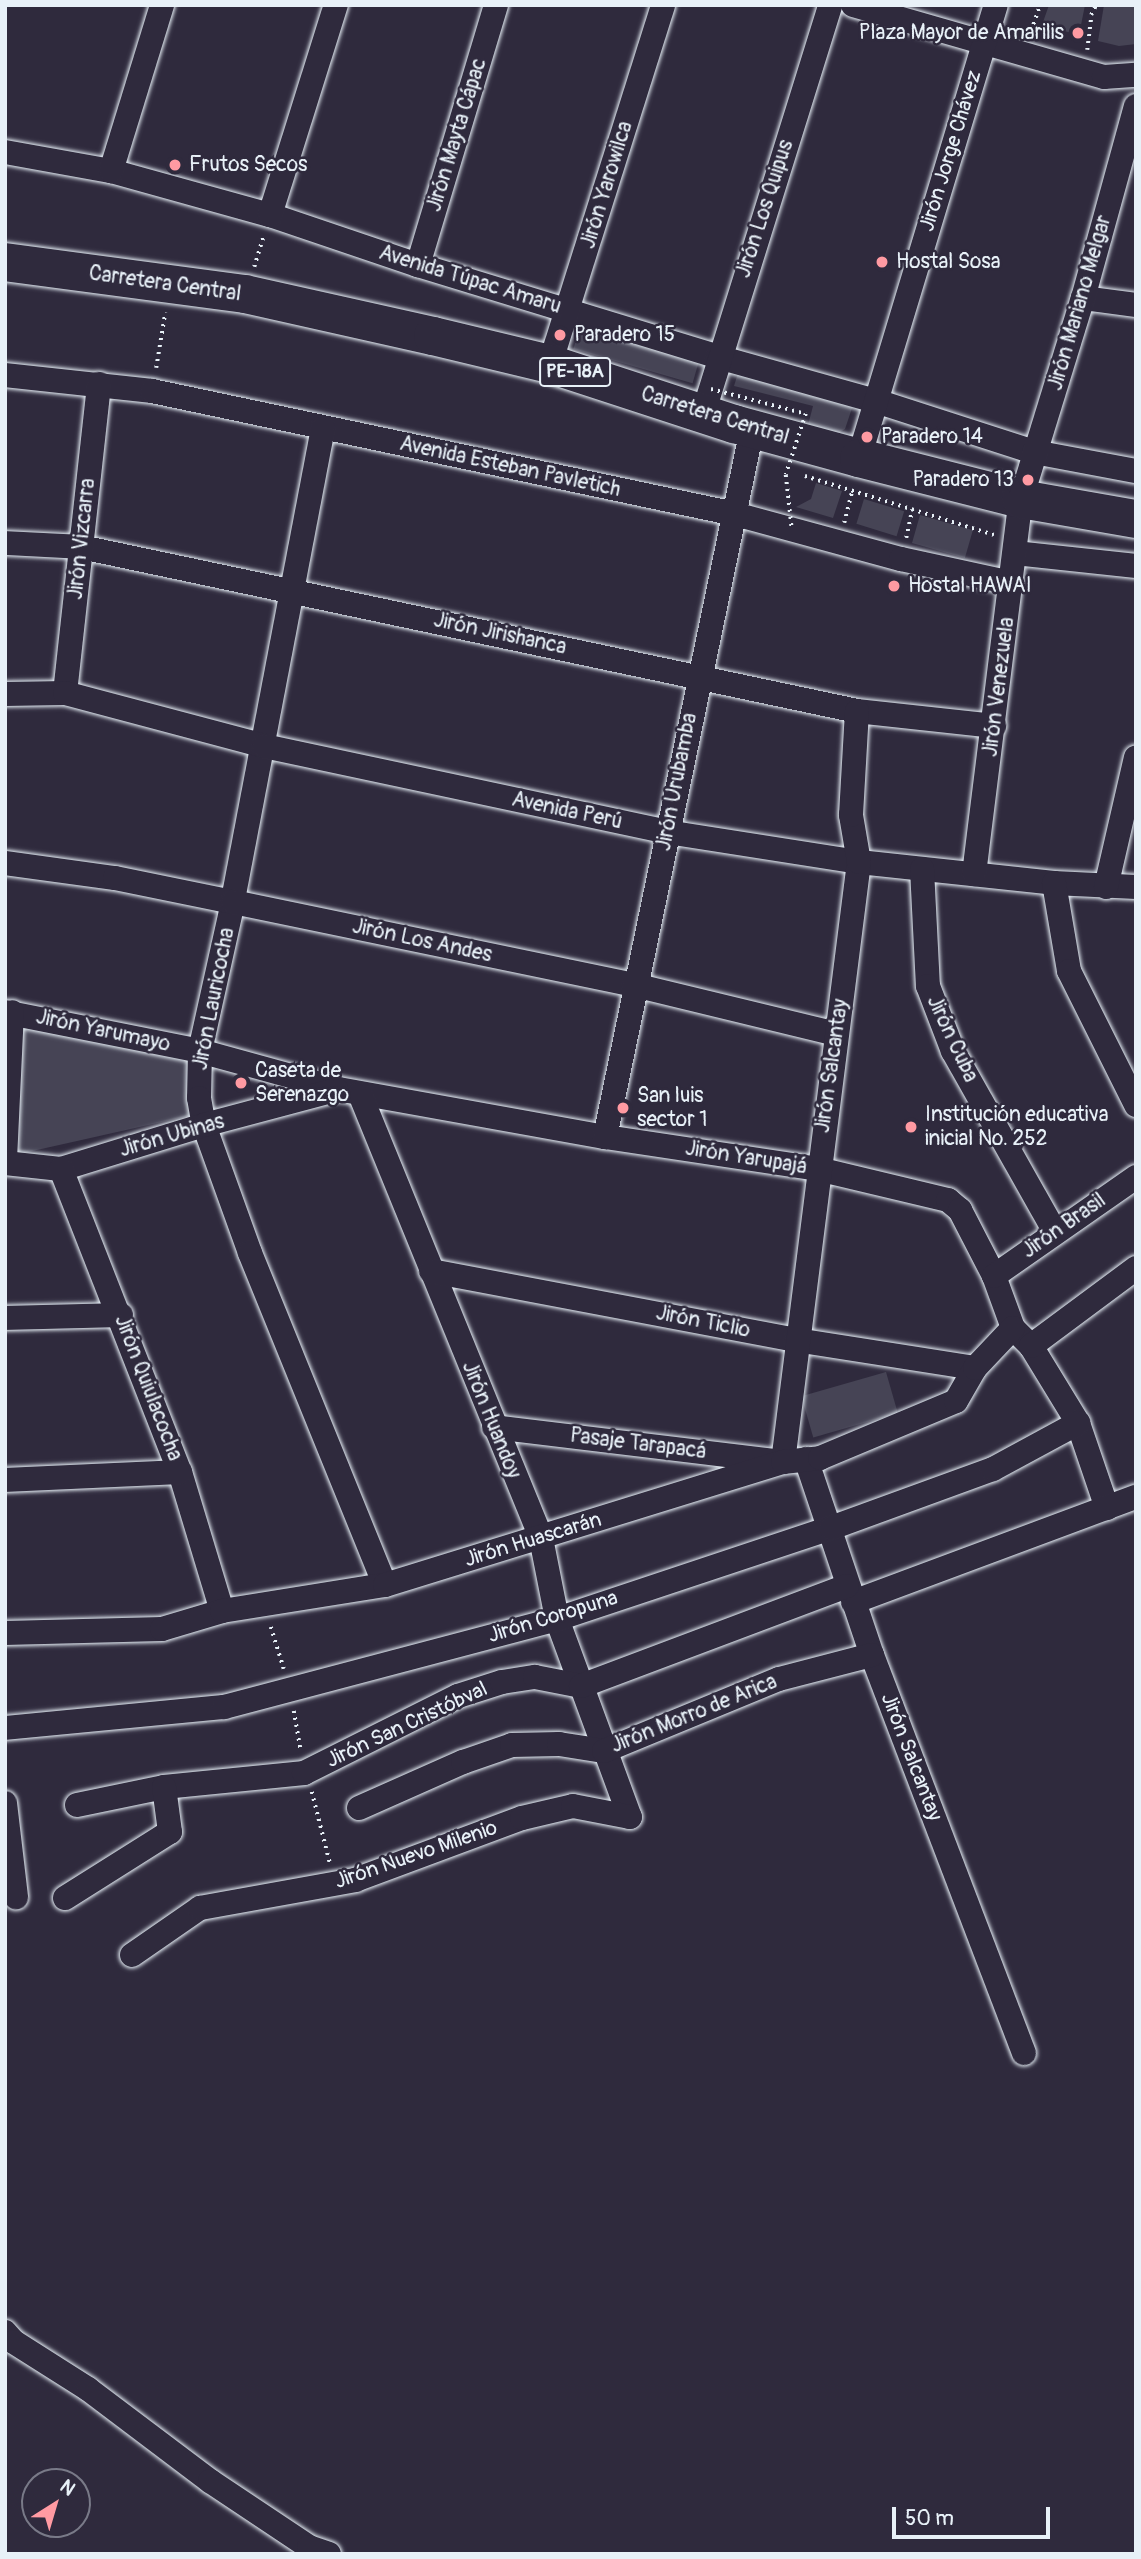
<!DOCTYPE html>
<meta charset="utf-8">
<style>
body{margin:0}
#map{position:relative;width:1141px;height:2559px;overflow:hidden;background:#2f2a3d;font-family:Pangolin,sans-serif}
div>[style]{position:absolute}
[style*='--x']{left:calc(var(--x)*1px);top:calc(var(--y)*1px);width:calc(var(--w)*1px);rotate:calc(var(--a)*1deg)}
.green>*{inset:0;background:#464455;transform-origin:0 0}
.path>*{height:3.5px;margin-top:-1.75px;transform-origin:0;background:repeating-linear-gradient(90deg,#e8f1f8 0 2px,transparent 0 7px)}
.roads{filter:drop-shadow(0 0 2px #e8f1f8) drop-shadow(0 0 2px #e8f1f8)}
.street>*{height:24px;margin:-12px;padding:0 12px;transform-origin:12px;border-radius:12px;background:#2f2a3d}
.highway>*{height:38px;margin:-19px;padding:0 19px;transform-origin:19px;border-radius:19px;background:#2f2a3d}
.path-bridge>*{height:3.5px;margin-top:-1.75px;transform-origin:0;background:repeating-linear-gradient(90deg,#e8f1f8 0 2px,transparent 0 7px)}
.dots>*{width:19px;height:19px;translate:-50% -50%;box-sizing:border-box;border:4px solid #2f2a3d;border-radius:50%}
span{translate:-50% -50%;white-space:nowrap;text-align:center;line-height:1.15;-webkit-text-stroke:5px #2f2a3d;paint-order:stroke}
.shield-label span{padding:2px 5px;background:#2f2a3d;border:2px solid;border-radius:5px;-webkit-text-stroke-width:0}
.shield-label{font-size:19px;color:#e8f1f8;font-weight:700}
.poi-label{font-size:21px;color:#e8f1f8}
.right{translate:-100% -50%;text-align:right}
.left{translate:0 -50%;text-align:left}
.street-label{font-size:21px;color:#e8f1f8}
.frame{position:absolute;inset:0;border:7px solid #e8f1f8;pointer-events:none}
.north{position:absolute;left:21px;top:2468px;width:70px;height:70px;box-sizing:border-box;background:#2f2a3d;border:2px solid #797a88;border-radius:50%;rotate:37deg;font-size:19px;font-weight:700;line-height:28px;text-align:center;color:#e8f1f8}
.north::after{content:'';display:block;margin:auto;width:24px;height:32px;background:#ff9aa2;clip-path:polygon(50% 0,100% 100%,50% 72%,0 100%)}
.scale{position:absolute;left:892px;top:2507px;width:158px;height:32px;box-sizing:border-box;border:4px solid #e8f1f8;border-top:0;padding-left:9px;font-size:21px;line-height:24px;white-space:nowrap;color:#e8f1f8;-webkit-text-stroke:5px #2f2a3d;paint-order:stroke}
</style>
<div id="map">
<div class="green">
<div style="clip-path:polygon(1049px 5px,1085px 5px,1079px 35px,1042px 25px)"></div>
<div style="clip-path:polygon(1104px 5px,1136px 5px,1136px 44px,1119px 46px,1098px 41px)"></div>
<div style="left:580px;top:326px;width:124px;height:24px;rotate:16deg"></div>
<div style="clip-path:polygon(738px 373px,853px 405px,845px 429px,835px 435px,807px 429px,813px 406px,734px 386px)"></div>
<div style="clip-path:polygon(816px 483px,842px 491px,833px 518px,796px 507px,811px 499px)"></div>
<div style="left:864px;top:499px;width:42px;height:26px;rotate:17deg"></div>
<div style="left:920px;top:515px;width:55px;height:29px;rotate:16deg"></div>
<div style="clip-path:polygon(20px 1025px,188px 1058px,193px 1115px,19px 1154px)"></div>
<div style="left:886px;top:1372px;width:43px;height:88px;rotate:74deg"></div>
</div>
<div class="path">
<div style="--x:1034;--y:32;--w:3;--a:-162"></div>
<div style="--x:1031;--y:31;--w:28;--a:-71"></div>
<div style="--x:1087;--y:50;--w:35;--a:-83"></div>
<div style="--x:1091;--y:15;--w:11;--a:-63"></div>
<div style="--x:254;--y:267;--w:34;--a:-73"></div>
<div style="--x:156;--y:368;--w:56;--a:-80.7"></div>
<div style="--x:805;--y:476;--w:198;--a:17.3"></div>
<div style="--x:844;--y:523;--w:33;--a:-76"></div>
<div style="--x:906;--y:538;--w:29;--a:-78"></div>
<div style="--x:271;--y:1627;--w:44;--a:72.8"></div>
<div style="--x:294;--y:1711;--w:41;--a:80.1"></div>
<div style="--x:312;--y:1792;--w:73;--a:75.8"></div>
</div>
<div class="roads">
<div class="street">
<div style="--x:853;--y:5;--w:261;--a:16"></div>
<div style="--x:1104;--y:77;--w:32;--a:-4"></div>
<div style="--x:5;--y:152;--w:108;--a:10.2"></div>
<div style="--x:111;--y:171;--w:165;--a:15.5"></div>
<div style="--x:270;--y:215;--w:156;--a:18.7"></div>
<div style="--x:418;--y:265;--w:314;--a:17"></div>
<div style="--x:718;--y:357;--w:164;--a:15.6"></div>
<div style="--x:876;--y:401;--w:166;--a:17.9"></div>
<div style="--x:1034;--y:452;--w:104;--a:10.6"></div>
<div style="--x:111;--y:171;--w:174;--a:-72.9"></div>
<div style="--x:270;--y:215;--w:220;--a:-72.6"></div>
<div style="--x:418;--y:265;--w:271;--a:-73.3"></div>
<div style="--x:1083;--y:298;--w:53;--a:7.5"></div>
<div style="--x:550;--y:364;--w:376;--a:-72.5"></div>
<div style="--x:5;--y:375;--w:148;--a:6.2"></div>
<div style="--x:152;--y:391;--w:596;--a:11.91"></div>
<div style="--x:735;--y:514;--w:172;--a:15.2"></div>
<div style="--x:901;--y:559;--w:113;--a:12.3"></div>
<div style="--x:703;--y:414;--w:428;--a:-72.7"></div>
<div style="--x:323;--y:428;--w:482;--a:100.8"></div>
<div style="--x:233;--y:902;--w:153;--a:102.5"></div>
<div style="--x:200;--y:1051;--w:47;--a:91.2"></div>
<div style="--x:199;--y:1098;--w:27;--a:80"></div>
<div style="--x:204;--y:1125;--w:136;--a:70.2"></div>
<div style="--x:250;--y:1253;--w:358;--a:67.9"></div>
<div style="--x:859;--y:458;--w:473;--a:-73.2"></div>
<div style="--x:5;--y:543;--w:76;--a:3"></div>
<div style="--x:81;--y:547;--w:793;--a:11.93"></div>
<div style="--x:857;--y:711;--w:138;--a:6.2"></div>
<div style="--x:1015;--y:553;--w:122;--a:6.1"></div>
<div style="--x:65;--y:693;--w:311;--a:-83.7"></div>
<div style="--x:5;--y:694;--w:60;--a:-1"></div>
<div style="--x:65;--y:693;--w:206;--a:14.9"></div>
<div style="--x:264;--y:746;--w:412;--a:12"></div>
<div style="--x:667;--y:832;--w:194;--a:8.9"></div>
<div style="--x:859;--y:862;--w:196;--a:6.1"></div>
<div style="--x:1054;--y:883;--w:82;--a:2.8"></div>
<div style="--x:5;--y:863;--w:111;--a:7.8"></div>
<div style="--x:115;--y:878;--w:120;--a:11.5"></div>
<div style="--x:233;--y:902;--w:409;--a:11.7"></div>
<div style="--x:634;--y:985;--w:208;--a:13.6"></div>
<div style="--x:922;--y:869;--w:117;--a:87.1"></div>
<div style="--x:928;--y:986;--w:70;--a:69"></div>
<div style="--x:953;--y:1051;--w:208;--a:60.6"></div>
<div style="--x:974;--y:874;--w:378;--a:-82.9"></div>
<div style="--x:1021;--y:499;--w:210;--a:-72.9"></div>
<div style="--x:1083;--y:298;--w:199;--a:-74.6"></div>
<div style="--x:1054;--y:883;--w:89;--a:80.3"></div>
<div style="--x:1069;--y:971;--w:150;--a:63.4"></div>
<div style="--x:1106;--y:887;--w:133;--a:-77"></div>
<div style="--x:5;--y:1012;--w:199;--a:11.3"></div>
<div style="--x:200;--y:1051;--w:143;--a:15.4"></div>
<div style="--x:338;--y:1089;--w:271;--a:10.2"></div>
<div style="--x:605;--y:1137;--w:215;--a:8.5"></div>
<div style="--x:818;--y:1169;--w:134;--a:13.4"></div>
<div style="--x:948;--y:1200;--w:16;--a:40"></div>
<div style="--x:960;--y:1210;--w:74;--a:62.7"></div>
<div style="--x:994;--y:1276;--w:55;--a:69.9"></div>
<div style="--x:1013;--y:1328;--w:25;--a:45"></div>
<div style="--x:1031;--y:1346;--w:90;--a:58.6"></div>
<div style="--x:1078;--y:1423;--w:90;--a:71.2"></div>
<div style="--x:360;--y:1094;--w:479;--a:67.8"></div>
<div style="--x:541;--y:1538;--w:83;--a:78.8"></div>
<div style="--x:557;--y:1619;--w:211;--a:69.8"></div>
<div style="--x:605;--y:1137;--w:723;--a:-78.27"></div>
<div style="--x:5;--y:1160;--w:148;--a:-87.3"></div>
<div style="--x:5;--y:1163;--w:56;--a:6.1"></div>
<div style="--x:61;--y:1169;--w:150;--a:-17.1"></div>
<div style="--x:204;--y:1125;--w:137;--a:-14.9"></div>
<div style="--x:61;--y:1169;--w:326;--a:68.6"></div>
<div style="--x:180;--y:1472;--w:145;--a:73.2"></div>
<div style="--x:431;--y:1271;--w:371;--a:10.7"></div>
<div style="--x:796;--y:1340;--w:181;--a:8.9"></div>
<div style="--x:994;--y:1276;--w:173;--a:-34.9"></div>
<div style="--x:5;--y:1318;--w:116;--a:-1.5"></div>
<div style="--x:1031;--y:1346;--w:131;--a:-36.6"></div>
<div style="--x:494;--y:1427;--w:291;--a:6.9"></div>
<div style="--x:783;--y:1462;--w:605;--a:-82.78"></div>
<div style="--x:859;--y:862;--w:48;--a:-99.7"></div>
<div style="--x:851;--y:815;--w:104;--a:-86.7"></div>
<div style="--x:806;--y:1459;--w:207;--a:71.4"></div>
<div style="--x:872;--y:1655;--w:426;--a:69.1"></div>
<div style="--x:5;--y:1480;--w:175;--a:-2.6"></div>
<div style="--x:853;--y:1602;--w:302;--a:-20.4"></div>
<div style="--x:5;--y:1633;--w:157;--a:-1.5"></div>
<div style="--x:162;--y:1629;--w:63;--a:-16.7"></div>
<div style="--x:222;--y:1611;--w:165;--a:-9.1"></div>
<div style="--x:385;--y:1585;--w:417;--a:-17.2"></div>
<div style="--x:783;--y:1462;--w:37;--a:-6"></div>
<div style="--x:820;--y:1458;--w:147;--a:-22.7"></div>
<div style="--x:956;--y:1401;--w:38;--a:-60"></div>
<div style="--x:975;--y:1368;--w:55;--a:-46.5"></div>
<div style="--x:5;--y:1728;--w:220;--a:-5.5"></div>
<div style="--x:224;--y:1707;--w:344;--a:-14.8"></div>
<div style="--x:557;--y:1619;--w:289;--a:-18.4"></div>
<div style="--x:831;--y:1528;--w:172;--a:-20"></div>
<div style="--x:993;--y:1469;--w:97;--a:-28.4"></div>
<div style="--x:5;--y:1803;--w:95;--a:83.3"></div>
<div style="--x:77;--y:1805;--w:89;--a:-11.7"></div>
<div style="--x:164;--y:1787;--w:141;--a:-5.7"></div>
<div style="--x:304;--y:1773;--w:172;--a:-26.6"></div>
<div style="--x:458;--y:1696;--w:46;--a:-17.7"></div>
<div style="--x:502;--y:1682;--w:33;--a:-9"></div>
<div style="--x:535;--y:1677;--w:47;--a:11.1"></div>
<div style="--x:581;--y:1686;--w:284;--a:-20.6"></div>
<div style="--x:359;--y:1808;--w:114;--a:-23.9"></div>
<div style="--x:463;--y:1762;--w:52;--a:-19.1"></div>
<div style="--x:512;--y:1745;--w:47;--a:-1.2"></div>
<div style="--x:559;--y:1744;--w:46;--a:8.8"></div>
<div style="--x:604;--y:1751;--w:189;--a:-22.4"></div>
<div style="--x:779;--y:1679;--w:96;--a:-14.5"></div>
<div style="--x:65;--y:1898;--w:124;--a:-32.2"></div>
<div style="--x:170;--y:1832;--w:45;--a:-97.6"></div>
<div style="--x:132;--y:1955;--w:83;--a:-34.7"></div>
<div style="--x:200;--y:1908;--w:158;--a:-10.2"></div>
<div style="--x:355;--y:1880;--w:178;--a:-20.4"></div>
<div style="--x:522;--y:1818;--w:52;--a:-13.2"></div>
<div style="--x:573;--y:1806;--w:58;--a:10.9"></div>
<div style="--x:5;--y:2332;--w:13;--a:48"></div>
<div style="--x:14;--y:2342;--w:88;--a:32.4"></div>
<div style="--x:88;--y:2389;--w:153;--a:37"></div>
<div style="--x:210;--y:2481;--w:119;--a:33.7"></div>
<div style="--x:309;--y:2547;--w:21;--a:19"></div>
</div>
<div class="highway">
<div style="--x:5;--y:262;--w:242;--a:7.6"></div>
<div style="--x:245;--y:294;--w:193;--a:12.6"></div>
<div style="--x:433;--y:336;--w:120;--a:13.5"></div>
<div style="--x:550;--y:364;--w:194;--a:18.1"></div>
<div style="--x:734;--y:424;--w:130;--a:15.2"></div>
<div style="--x:859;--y:458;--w:167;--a:14.2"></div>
<div style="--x:1021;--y:499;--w:117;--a:9.9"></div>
</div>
</div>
<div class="path-bridge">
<div style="--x:711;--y:389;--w:98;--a:14.7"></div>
<div style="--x:806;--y:414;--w:64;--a:108.2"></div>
<div style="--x:786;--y:475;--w:54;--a:83.7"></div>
</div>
<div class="dots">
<div style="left:1078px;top:33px;background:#ff9aa2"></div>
<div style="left:175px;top:165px;background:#ff9aa2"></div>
<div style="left:882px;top:262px;background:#ff9aa2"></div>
<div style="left:560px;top:335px;background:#ff9aa2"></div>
<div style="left:867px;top:437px;background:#ff9aa2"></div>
<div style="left:1028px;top:480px;background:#ff9aa2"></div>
<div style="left:894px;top:586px;background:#ff9aa2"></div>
<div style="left:241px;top:1083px;background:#ff9aa2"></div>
<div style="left:623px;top:1108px;background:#ff9aa2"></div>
<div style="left:911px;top:1127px;background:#ff9aa2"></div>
</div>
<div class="shield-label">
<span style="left:575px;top:372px">PE-18A</span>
</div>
<div class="poi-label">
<span class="right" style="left:1064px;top:33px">Plaza Mayor de Amarilis</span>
<span class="left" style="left:189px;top:165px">Frutos Secos</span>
<span class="left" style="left:896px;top:262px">Hostal Sosa</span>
<span class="left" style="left:574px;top:335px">Paradero 15</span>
<span class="left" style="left:881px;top:437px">Paradero 14</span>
<span class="right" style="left:1014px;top:480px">Paradero 13</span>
<span class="left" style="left:908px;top:586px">Hostal HAWAI</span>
<span class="left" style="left:255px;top:1083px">Caseta de<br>Serenazgo</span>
<span class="left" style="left:637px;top:1108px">San luis<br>sector 1</span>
<span class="left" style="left:925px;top:1127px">Institución educativa<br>inicial No. 252</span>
</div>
<div class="street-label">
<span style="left:457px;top:135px;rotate:-73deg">Jirón Mayta Cápac</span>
<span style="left:951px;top:151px;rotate:-73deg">Jirón Jorge Chávez</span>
<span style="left:607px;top:185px;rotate:-73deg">Jirón Yarowilca</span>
<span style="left:765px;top:209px;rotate:-72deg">Jirón Los Quipus</span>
<span style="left:470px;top:280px;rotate:17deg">Avenida Túpac Amaru</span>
<span style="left:165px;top:284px;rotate:8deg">Carretera Central</span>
<span style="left:1080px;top:303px;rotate:-74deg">Jirón Mariano Melgar</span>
<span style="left:715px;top:416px;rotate:17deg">Carretera Central</span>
<span style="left:510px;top:467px;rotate:12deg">Avenida Esteban Pavletich</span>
<span style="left:82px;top:539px;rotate:-84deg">Jirón Vizcarra</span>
<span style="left:500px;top:634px;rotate:12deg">Jirón Jirishanca</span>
<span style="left:999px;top:687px;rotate:-83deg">Jirón Venezuela</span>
<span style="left:677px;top:782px;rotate:-79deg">Jirón Urubamba</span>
<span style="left:567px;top:811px;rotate:12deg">Avenida Perú</span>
<span style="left:422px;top:941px;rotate:12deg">Jirón Los Andes</span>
<span style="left:214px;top:999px;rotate:-79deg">Jirón Lauricocha</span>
<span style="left:103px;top:1031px;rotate:12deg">Jirón Yarumayo</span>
<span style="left:952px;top:1039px;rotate:65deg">Jirón Cuba</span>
<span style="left:832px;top:1066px;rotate:-82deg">Jirón Salcantay</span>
<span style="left:172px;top:1136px;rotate:-16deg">Jirón Ubinas</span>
<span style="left:746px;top:1158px;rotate:9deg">Jirón Yarupajá</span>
<span style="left:1064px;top:1226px;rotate:-35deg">Jirón Brasil</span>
<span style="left:703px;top:1322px;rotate:11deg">Jirón Ticlio</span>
<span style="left:148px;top:1388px;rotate:69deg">Jirón Quiulacocha</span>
<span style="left:491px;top:1420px;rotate:68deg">Jirón Huandoy</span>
<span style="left:638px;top:1444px;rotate:7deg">Pasaje Tarapacá</span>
<span style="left:533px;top:1540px;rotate:-17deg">Jirón Huascarán</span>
<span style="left:553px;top:1617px;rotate:-17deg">Jirón Coropuna</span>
<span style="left:694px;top:1714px;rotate:-22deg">Jirón Morro de Arica</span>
<span style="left:407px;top:1725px;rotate:-25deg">Jirón San Cristóbval</span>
<span style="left:911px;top:1757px;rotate:69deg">Jirón Salcantay</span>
<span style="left:416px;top:1855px;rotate:-19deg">Jirón Nuevo Milenio</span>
</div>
<div class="frame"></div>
<div class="north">N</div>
<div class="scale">50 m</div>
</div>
